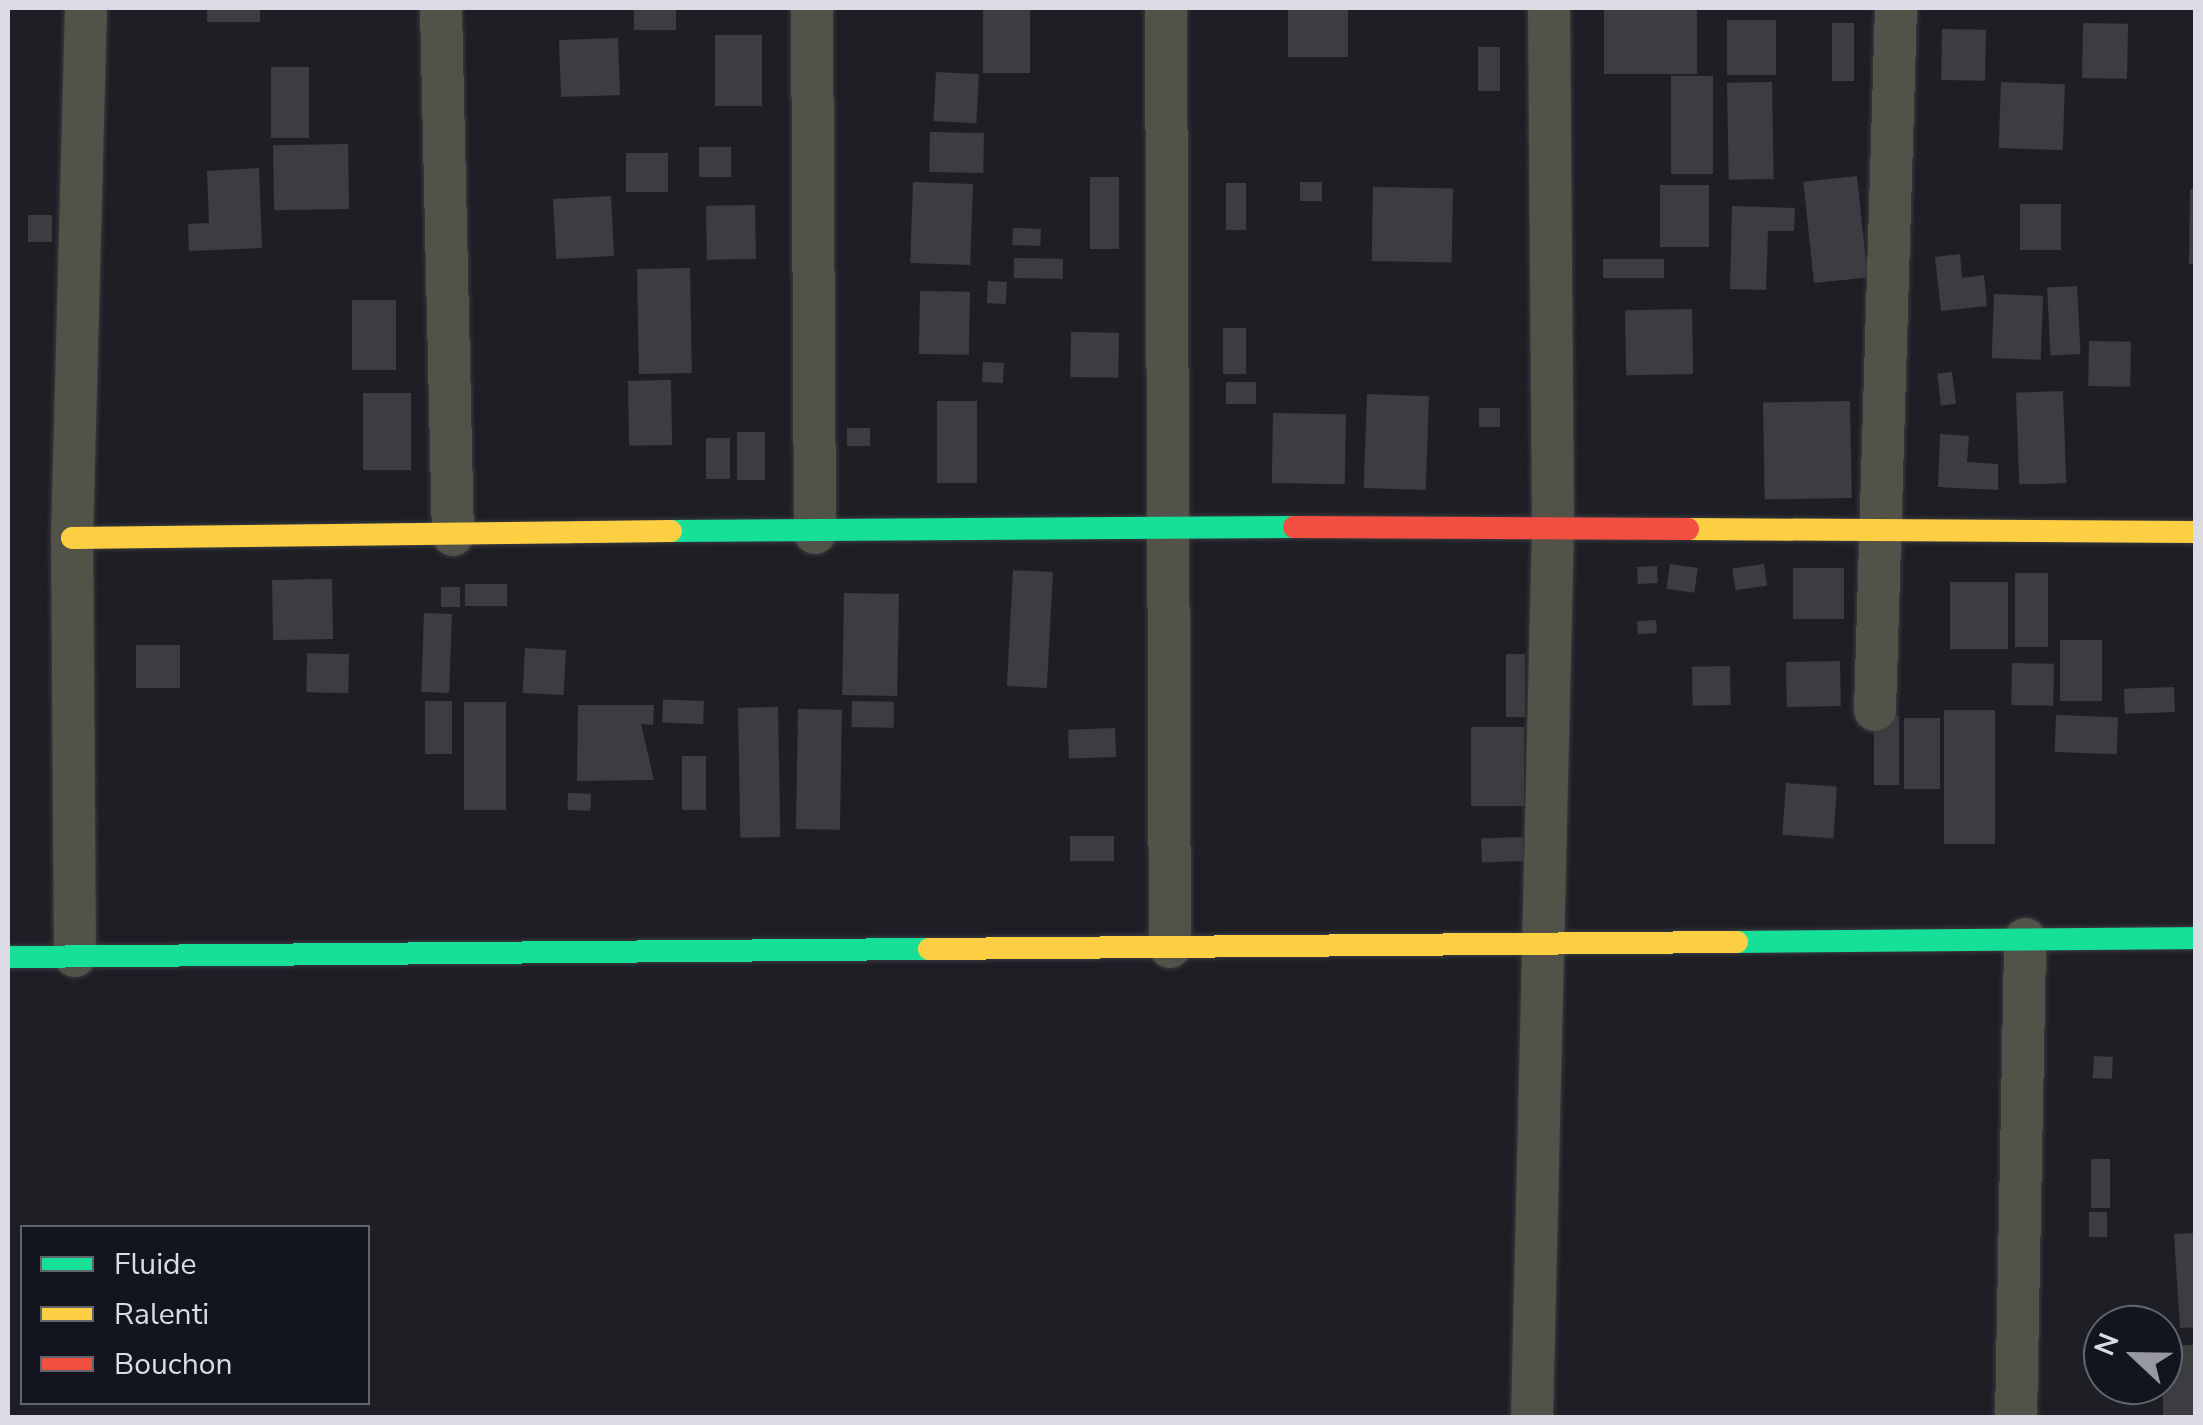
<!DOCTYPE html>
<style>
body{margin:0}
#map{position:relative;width:2203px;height:1425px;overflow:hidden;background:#1e1f25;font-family:"Nunito Sans",sans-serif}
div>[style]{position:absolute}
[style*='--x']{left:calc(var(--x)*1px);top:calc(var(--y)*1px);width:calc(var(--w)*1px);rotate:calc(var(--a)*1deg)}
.building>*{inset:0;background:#3c3d41;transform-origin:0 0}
.roads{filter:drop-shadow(0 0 2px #393a3f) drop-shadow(0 0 2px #393a3f)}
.street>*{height:42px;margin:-21px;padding:0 21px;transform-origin:21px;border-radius:21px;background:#535248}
.fast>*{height:22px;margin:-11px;padding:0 11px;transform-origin:11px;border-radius:11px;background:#16e098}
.slow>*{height:22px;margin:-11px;padding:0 11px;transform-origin:11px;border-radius:11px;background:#ffcf43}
.jam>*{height:22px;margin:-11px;padding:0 11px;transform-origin:11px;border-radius:11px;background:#f24e42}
span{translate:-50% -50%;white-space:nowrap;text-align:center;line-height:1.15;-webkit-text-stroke:9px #12141e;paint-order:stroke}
.frame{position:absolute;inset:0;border:10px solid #dadbe3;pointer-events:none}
.legend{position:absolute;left:20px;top:1225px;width:350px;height:180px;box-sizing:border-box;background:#12141e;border:2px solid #62646d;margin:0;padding:12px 18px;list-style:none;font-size:30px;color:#dadbe3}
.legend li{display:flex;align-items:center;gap:20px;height:50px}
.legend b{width:50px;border:2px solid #62646d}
.north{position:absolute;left:2083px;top:1305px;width:100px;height:100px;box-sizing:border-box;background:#12141e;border:2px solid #62646d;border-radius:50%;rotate:292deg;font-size:28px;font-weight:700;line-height:40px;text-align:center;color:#dadbe3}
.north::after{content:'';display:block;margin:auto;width:35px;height:45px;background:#9899a0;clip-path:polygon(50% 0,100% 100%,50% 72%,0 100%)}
</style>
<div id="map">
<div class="building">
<div style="left:207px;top:8px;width:53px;height:14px"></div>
<div style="left:634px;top:8px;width:42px;height:22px"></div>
<div style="left:983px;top:8px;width:47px;height:65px"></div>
<div style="left:1288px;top:8px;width:60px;height:49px"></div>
<div style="left:1604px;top:8px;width:93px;height:66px"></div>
<div style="left:1727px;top:20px;width:49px;height:55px"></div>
<div style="left:1832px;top:23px;width:22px;height:58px"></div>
<div style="left:2083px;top:23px;width:45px;height:55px;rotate:1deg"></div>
<div style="left:1942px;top:29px;width:44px;height:51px;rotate:1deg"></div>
<div style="left:715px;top:35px;width:47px;height:71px"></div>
<div style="left:618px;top:38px;width:57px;height:59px;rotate:88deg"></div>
<div style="left:1478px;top:47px;width:22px;height:44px"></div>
<div style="left:271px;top:67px;width:38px;height:71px"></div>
<div style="left:936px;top:72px;width:43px;height:49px;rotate:3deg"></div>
<div style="left:1671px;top:76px;width:42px;height:98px"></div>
<div style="left:1772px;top:82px;width:97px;height:45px;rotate:89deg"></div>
<div style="left:2001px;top:82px;width:64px;height:66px;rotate:2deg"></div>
<div style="left:930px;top:132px;width:54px;height:40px;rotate:1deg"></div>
<div style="left:348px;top:144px;width:65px;height:75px;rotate:89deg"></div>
<div style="left:699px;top:147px;width:32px;height:30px"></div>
<div style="left:626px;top:153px;width:42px;height:39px"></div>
<div style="clip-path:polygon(259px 168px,262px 248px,189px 251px,188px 224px,209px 223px,207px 171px)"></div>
<div style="left:1857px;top:176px;width:102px;height:54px;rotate:84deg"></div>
<div style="left:1090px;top:177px;width:29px;height:72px"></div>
<div style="left:913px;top:182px;width:60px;height:81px;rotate:2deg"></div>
<div style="left:1300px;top:182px;width:22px;height:19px"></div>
<div style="left:1226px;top:183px;width:20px;height:47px"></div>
<div style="left:1660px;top:185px;width:49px;height:62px"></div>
<div style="left:1373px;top:187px;width:80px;height:74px;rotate:1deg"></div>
<div style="clip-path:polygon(2190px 189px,2196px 189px,2196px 264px,2189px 264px)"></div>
<div style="left:611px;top:196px;width:60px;height:58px;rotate:87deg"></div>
<div style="left:2020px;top:204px;width:41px;height:46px"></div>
<div style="left:755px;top:205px;width:54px;height:49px;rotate:89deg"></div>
<div style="clip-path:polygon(1732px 206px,1795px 208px,1794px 231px,1768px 231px,1766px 290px,1730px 289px)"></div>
<div style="left:28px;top:215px;width:24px;height:27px"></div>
<div style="left:1013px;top:228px;width:28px;height:17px;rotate:2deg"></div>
<div style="clip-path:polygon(1960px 254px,1962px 278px,1984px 275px,1987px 306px,1941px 311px,1935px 257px)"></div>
<div style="left:1014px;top:258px;width:49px;height:20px;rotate:1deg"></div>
<div style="left:1664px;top:259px;width:19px;height:61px;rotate:90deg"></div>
<div style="left:690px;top:268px;width:105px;height:53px;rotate:89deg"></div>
<div style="left:988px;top:281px;width:19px;height:22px;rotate:3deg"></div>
<div style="left:2077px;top:286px;width:68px;height:30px;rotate:87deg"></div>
<div style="left:920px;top:291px;width:50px;height:63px;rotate:1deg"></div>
<div style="left:1994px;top:294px;width:49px;height:64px;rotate:2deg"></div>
<div style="left:396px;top:300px;width:70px;height:44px;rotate:90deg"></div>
<div style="left:1692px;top:309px;width:65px;height:67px;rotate:89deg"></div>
<div style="left:1223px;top:328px;width:23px;height:46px"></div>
<div style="left:1071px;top:332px;width:48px;height:45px;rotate:1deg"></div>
<div style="left:2089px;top:341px;width:42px;height:45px;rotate:1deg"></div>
<div style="left:983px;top:362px;width:21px;height:20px;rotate:3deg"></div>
<div style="left:1952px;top:372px;width:32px;height:15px;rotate:83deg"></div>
<div style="left:671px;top:380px;width:65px;height:43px;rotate:89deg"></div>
<div style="left:1226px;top:382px;width:30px;height:22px"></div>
<div style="left:2063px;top:391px;width:92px;height:47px;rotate:88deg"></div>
<div style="left:363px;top:393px;width:48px;height:77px"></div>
<div style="left:1367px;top:394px;width:62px;height:94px;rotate:2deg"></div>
<div style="left:937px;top:401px;width:40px;height:82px"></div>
<div style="left:1850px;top:401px;width:97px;height:87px;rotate:89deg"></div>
<div style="left:1479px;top:408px;width:21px;height:19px"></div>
<div style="left:1273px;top:413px;width:73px;height:70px;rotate:1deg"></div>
<div style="left:847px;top:428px;width:23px;height:18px"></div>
<div style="left:737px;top:432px;width:28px;height:48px"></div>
<div style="clip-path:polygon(1940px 434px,1969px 436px,1967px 462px,1998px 464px,1998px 490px,1938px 487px)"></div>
<div style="left:706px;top:438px;width:24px;height:41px"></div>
<div style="left:1670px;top:564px;width:28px;height:25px;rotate:8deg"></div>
<div style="left:1764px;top:564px;width:22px;height:32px;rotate:82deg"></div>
<div style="left:1657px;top:566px;width:17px;height:20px;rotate:87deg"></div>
<div style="left:1793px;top:568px;width:51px;height:51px"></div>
<div style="left:1013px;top:570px;width:40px;height:116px;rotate:3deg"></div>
<div style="left:2015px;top:573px;width:33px;height:74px"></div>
<div style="left:332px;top:579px;width:60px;height:60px;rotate:89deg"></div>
<div style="left:1950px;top:582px;width:58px;height:67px"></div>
<div style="left:507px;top:584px;width:22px;height:42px;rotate:90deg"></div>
<div style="left:441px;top:587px;width:19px;height:20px"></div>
<div style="left:844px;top:593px;width:55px;height:102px;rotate:1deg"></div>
<div style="left:424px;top:613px;width:28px;height:79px;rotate:2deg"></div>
<div style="left:1656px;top:620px;width:13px;height:19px;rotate:86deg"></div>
<div style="left:2102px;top:640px;width:61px;height:42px;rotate:90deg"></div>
<div style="left:180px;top:645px;width:43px;height:44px;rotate:90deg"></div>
<div style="left:525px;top:648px;width:41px;height:45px;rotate:3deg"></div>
<div style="left:349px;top:654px;width:39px;height:42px;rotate:91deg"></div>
<div style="left:1525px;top:654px;width:63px;height:19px;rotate:90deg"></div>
<div style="left:1840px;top:661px;width:45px;height:54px;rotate:89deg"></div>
<div style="left:2012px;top:663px;width:42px;height:42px;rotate:1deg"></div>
<div style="left:1730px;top:666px;width:39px;height:38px;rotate:89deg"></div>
<div style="left:2174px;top:687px;width:25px;height:50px;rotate:88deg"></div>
<div style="left:452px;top:701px;width:53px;height:27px;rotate:90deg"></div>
<div style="left:704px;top:701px;width:23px;height:41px;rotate:92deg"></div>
<div style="left:852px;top:701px;width:42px;height:26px;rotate:1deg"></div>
<div style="left:464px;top:702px;width:42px;height:108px"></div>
<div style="clip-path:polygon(578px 705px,654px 705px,653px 725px,641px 724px,654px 780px,577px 781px)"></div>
<div style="left:778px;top:707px;width:130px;height:40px;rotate:89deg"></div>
<div style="left:798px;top:709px;width:44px;height:120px;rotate:1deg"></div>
<div style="left:1944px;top:710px;width:51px;height:134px"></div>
<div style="left:2056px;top:715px;width:62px;height:37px;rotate:2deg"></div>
<div style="left:1899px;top:716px;width:69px;height:25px;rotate:90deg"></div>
<div style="left:1904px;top:718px;width:36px;height:71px"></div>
<div style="left:1471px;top:727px;width:53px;height:79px"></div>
<div style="left:1115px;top:728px;width:29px;height:47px;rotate:88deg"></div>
<div style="left:682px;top:756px;width:24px;height:54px"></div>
<div style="left:1786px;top:783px;width:51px;height:52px;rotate:4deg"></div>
<div style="left:568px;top:793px;width:23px;height:17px;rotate:2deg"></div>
<div style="left:1114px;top:836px;width:25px;height:44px;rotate:90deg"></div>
<div style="left:1523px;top:837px;width:24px;height:42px;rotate:88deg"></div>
<div style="left:2094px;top:1056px;width:19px;height:22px;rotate:3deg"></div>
<div style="left:2091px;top:1159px;width:19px;height:49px"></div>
<div style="left:2089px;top:1212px;width:18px;height:25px"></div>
<div style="clip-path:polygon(2196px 1233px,2196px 1327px,2180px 1328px,2174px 1234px)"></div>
<div style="left:2196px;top:1345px;width:71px;height:33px;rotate:90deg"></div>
</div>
<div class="roads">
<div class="street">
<div style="--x:441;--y:8;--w:527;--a:88.7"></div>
<div style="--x:812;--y:8;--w:525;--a:89.67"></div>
<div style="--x:1166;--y:8;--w:939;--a:89.76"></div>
<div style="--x:1875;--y:710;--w:702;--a:-88.29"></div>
<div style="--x:75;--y:956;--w:418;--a:-90.4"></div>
<div style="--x:72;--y:538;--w:530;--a:-88.49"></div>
<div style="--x:1532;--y:1418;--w:892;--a:-88.65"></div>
<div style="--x:1553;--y:526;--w:518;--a:-90.44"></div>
<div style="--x:2016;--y:1418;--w:479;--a:-88.9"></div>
</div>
<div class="fast">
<div style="--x:671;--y:531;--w:623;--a:-0.37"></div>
<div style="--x:1737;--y:942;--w:459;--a:-0.5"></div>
<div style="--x:8;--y:957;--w:921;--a:-0.5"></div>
</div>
<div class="slow">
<div style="--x:1688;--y:529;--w:508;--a:0.34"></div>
<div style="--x:72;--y:538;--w:599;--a:-0.67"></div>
<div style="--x:929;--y:949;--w:808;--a:-0.5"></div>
</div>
<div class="jam">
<div style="--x:1294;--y:527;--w:394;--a:0.3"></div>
</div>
</div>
<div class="frame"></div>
<ul class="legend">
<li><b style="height:12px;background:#16e098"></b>Fluide</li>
<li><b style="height:12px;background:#ffcf43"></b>Ralenti</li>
<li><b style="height:12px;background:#f24e42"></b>Bouchon</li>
</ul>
<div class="north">N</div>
</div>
